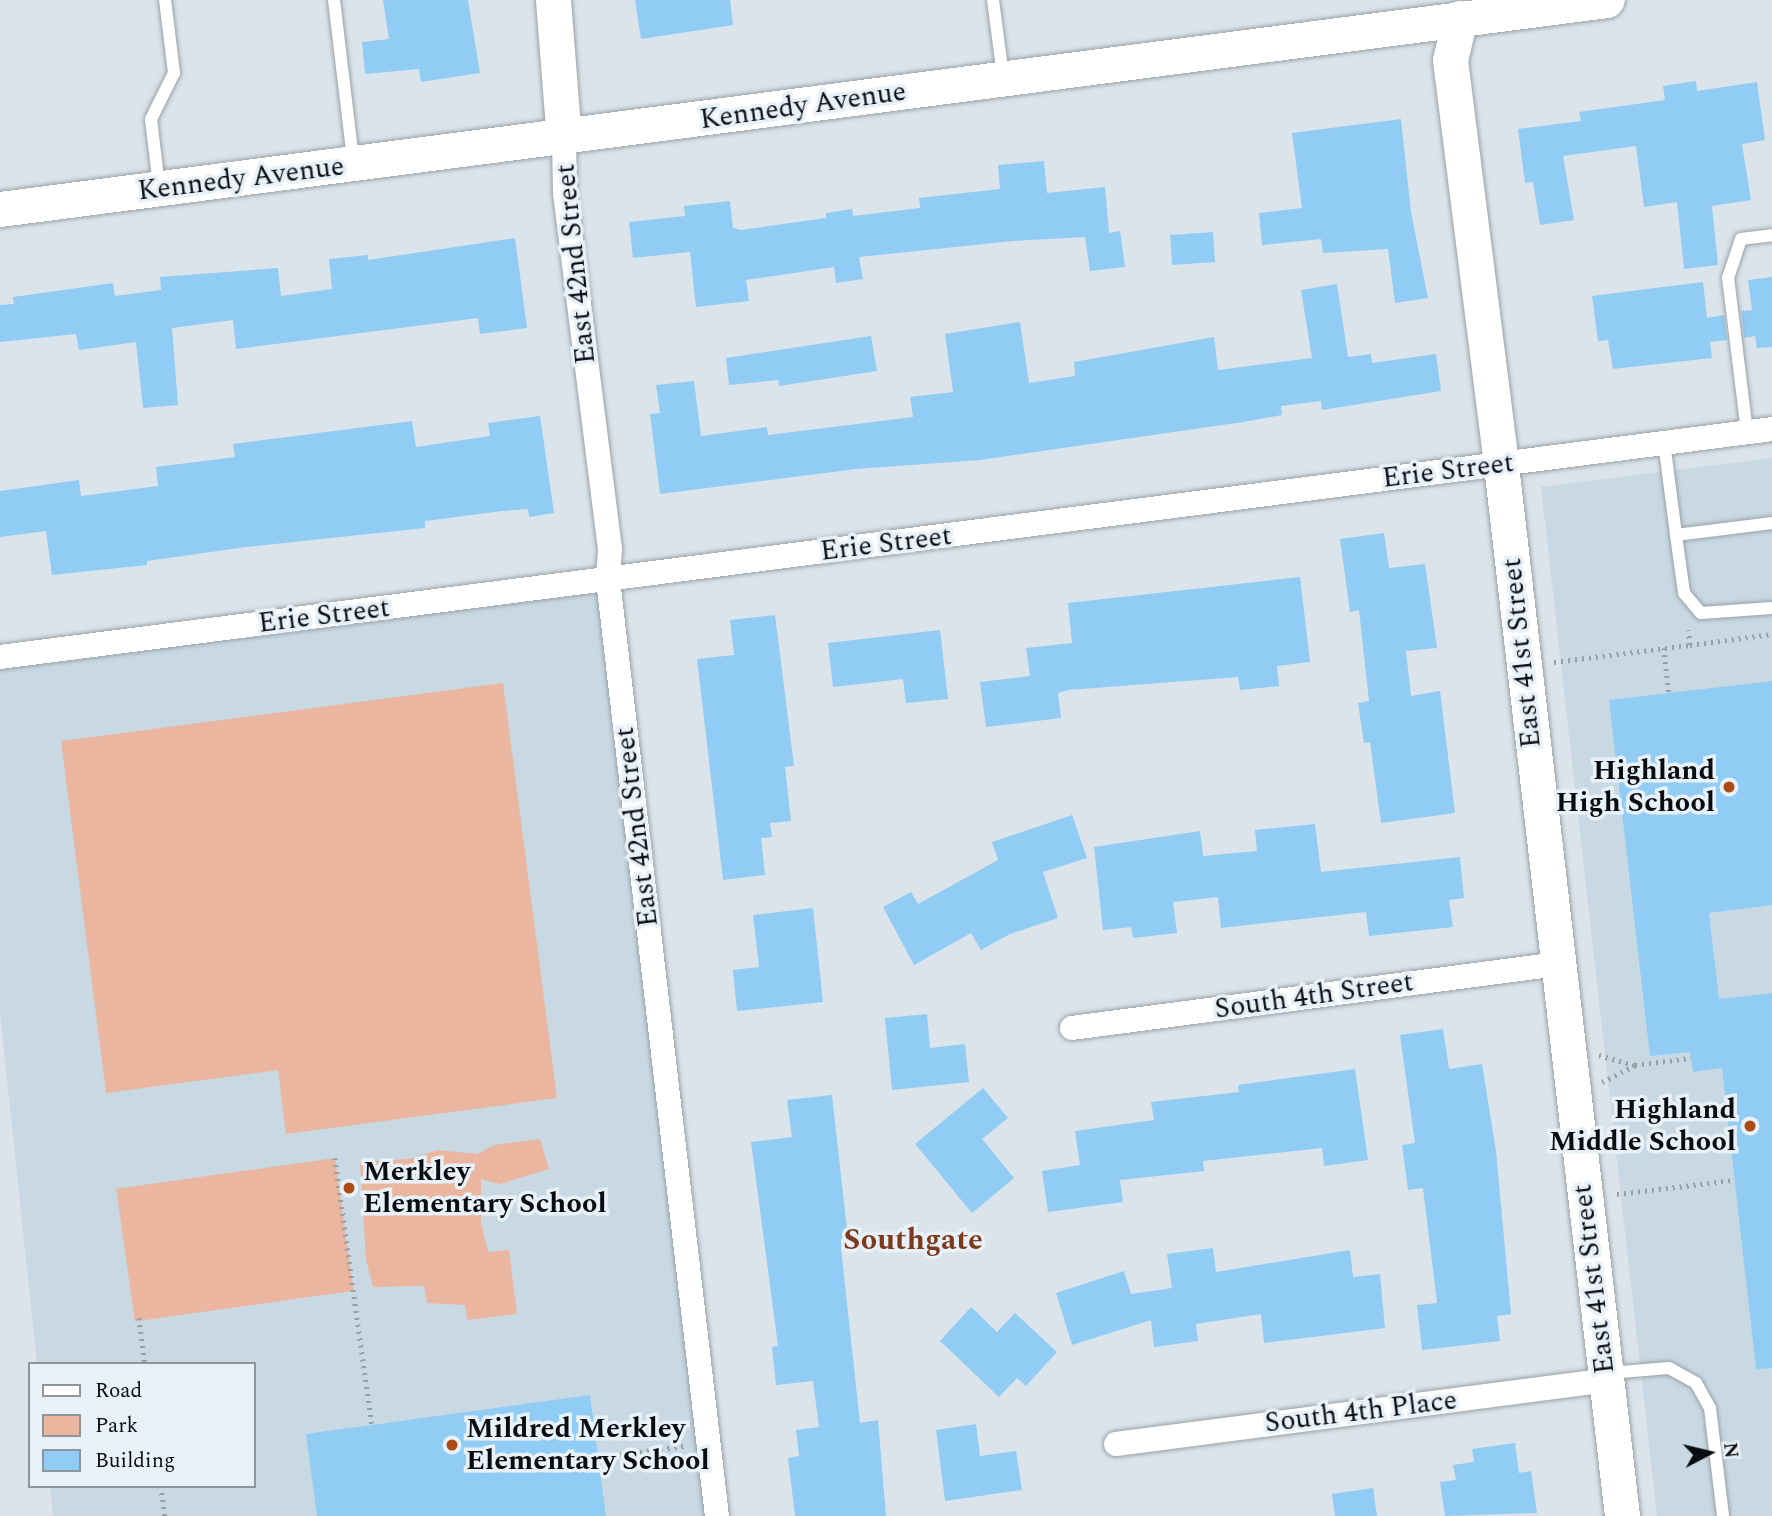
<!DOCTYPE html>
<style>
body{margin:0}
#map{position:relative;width:1772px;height:1516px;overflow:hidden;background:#dbe4ea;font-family:Spectral,serif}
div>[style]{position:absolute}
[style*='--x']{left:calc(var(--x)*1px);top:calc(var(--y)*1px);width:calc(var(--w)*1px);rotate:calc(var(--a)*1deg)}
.built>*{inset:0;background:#c9d9e4}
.green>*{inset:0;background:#eab6a0;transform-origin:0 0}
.building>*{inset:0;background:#91ccf4;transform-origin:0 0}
.path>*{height:4.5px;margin-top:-2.25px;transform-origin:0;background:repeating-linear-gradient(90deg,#99a0a5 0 2px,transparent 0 7px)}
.roads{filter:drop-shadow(0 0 2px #99a2a8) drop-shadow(0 0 2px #99a2a8)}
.lane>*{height:12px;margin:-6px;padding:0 6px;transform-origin:6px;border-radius:6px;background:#fff}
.street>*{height:24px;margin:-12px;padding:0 12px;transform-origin:12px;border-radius:12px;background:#fff}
.secondary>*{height:35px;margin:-17.5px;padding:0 17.5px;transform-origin:17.5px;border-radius:17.5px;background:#fff}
.dots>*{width:19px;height:19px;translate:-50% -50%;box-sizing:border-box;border:4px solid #e8f1f8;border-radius:50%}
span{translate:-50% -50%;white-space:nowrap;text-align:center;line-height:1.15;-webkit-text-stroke:7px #e8f1f8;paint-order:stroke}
.street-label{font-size:28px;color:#0a0d10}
.poi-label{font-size:28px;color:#0a0d10;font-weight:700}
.right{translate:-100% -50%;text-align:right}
.left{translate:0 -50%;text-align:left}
.neighbourhood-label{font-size:30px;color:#7c3b1d;font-weight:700}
.legend{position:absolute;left:28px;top:1362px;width:228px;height:126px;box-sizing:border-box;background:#e8f1f8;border:2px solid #8f969b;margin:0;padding:9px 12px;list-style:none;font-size:21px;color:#0a0d10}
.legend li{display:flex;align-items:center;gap:14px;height:35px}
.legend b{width:35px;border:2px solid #8f969b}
.north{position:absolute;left:1674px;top:1418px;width:70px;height:70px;-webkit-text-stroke:5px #e8f1f8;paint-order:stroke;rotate:83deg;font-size:19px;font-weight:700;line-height:28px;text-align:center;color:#0a0d10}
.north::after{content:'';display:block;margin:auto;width:24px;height:32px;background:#0a0d10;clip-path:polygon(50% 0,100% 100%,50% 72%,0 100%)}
</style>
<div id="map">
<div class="built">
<div style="clip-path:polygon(1772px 458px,1772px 1516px,1657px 1516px,1541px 487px)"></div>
<div style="clip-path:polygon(608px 580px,717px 1516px,53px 1516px,50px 1486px,254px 1486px,254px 1364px,37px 1364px,0 1013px,0 657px)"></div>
</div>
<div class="green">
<div style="clip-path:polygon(503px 683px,557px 1098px,286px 1134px,278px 1070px,106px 1093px,61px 741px)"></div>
<div style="clip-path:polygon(540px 1139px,549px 1169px,500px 1184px,481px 1179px,481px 1222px,488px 1252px,509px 1250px,517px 1314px,467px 1320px,465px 1305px,427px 1303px,424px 1286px,373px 1287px,366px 1260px,360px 1162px,409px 1159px,438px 1150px,477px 1154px,494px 1145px)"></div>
<div style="left:335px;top:1158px;width:134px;height:221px;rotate:82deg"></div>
</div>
<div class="building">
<div style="clip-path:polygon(383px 0,468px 0,480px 73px,421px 82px,419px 69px,365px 74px,362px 42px,389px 39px)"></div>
<div style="clip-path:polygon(635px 0,730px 0,733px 25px,641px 39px)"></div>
<div style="clip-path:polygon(1696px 81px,1697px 91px,1757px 82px,1765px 140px,1742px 144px,1751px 200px,1712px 206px,1718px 265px,1684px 269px,1677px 202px,1644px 207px,1636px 146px,1563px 156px,1574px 220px,1540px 225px,1533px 182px,1525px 183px,1518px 129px,1581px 121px,1579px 112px,1665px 100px,1663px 86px)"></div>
<div style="clip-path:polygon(1401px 119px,1411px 212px,1428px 298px,1395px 303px,1388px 249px,1323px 253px,1321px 239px,1262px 245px,1259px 213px,1302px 208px,1292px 133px)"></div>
<div style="clip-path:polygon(1044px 161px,1047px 193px,1105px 187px,1109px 233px,1120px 231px,1125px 267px,1090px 271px,1085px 237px,1013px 241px,859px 257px,863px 279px,836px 283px,834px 267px,746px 280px,749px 301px,696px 307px,690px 252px,633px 258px,629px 222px,685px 216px,684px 206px,730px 201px,733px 228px,741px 230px,826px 218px,826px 213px,852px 209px,853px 216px,920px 208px,919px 198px,1000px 189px,998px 165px)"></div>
<div style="left:1213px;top:232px;width:30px;height:43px;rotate:86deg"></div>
<div style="clip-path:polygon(515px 238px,527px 328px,480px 334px,478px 318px,236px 349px,233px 320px,172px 328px,178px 405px,143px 408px,136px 342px,79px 350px,76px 334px,0 342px,0 305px,14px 304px,13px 297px,113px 283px,115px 296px,161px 290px,160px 277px,278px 268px,281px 296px,332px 289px,329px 259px,368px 255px,368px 260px)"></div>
<div style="clip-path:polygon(1772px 277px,1772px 347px,1757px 348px,1755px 336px,1744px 338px,1741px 311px,1752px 310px,1748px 280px)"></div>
<div style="clip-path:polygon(1703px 282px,1707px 318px,1724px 315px,1727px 340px,1710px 342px,1712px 358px,1613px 369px,1608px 340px,1598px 341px,1592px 296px)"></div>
<div style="clip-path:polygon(1337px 284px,1348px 357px,1371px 354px,1372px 363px,1436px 354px,1441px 391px,1322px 410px,1321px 401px,1281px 406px,1282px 415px,1243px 422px,980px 460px,856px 469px,660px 494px,650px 414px,660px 413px,656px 385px,694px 381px,701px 436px,767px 427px,768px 435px,913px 417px,910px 397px,953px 392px,945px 334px,1020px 322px,1029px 383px,1075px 376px,1074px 362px,1214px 337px,1218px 370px,1312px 358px,1301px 290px)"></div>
<div style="clip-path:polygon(871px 336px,877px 371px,779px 386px,778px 380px,729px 385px,726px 358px)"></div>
<div style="clip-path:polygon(540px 416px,554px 513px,529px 517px,528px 509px,502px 511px,425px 521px,425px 528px,246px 547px,147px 561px,147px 565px,52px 575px,46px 531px,0 537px,0 491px,79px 480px,81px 496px,158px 486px,156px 467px,235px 457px,233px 444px,412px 421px,416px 447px,490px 436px,488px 423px)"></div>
<div style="clip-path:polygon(1384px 533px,1389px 568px,1425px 564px,1437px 648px,1406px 651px,1411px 696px,1440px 691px,1455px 813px,1381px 823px,1370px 742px,1364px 743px,1358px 703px,1369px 701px,1359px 610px,1350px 612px,1340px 539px)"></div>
<div style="clip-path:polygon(1300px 577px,1310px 662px,1277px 666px,1279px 686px,1240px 690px,1238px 677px,1068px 690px,1058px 693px,1061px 718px,986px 727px,980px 682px,1030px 676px,1026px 648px,1072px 643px,1068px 603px)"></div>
<div style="clip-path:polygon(775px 615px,794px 766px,785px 767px,791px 821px,770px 823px,772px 837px,761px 838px,765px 875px,723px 880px,697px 659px,734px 655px,730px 620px)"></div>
<div style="clip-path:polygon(940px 630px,948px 699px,906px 703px,903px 679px,833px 687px,828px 643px)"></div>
<div style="clip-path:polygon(1772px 681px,1772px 905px,1709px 913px,1719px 999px,1772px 993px,1772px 1368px,1756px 1369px,1722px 1068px,1693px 1072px,1690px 1052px,1650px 1056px,1609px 700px)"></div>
<div style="clip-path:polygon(1072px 815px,1087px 858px,1043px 872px,1058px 918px,1010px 934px,981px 950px,971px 933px,914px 965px,883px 907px,911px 892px,918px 904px,998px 860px,992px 842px)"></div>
<div style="clip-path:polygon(1315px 824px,1321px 872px,1460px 857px,1464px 898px,1449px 900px,1453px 927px,1369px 936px,1366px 912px,1221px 928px,1218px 897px,1173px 902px,1177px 933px,1133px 938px,1131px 927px,1103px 930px,1094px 847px,1200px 831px,1203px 856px,1257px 851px,1255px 830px)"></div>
<div style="clip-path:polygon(813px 908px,823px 1002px,737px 1011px,733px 970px,759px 967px,753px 915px)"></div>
<div style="clip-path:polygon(927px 1014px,930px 1048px,965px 1044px,969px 1082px,892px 1090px,885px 1018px)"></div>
<div style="clip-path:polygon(1443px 1029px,1449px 1069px,1482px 1064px,1496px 1151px,1511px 1314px,1497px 1316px,1500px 1341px,1422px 1350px,1417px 1305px,1437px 1303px,1423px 1188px,1408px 1190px,1402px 1145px,1415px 1143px,1400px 1035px)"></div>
<div style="clip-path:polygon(1355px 1069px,1368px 1160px,1324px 1166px,1322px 1148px,1203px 1161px,1204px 1171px,1120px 1180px,1123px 1202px,1048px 1212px,1042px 1171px,1080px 1165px,1075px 1131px,1154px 1120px,1151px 1102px,1239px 1092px,1238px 1085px)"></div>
<div style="clip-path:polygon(983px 1088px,1008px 1118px,982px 1139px,1014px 1178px,972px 1213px,915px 1144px)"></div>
<div style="clip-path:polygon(832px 1095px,849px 1247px,841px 1248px,860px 1423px,878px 1420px,886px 1516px,795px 1516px,788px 1458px,799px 1456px,796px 1430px,819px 1427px,813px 1381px,776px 1385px,772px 1347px,778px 1346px,751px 1142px,792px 1137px,787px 1100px)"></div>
<div style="clip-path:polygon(1213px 1248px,1216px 1272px,1350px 1250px,1353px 1277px,1380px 1274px,1385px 1328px,1264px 1343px,1261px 1314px,1196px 1324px,1198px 1341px,1154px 1347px,1151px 1320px,1072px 1345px,1056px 1293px,1124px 1271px,1131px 1294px,1172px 1288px,1167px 1254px)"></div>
<div style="clip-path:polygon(971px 1307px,997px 1332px,1015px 1313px,1057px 1352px,1026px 1386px,1017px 1378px,999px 1397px,940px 1341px)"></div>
<div style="clip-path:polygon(590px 1395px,606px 1516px,317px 1516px,306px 1434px)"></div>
<div style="clip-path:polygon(976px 1424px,980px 1456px,1016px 1451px,1022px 1490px,945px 1501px,936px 1430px)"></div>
<div style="clip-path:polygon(1515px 1443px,1519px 1473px,1531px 1471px,1537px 1513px,1445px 1516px,1440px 1482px,1456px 1480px,1453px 1465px,1474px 1462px,1472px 1449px)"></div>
<div style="clip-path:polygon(1373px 1488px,1377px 1516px,1335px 1516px,1332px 1494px)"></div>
</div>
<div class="path">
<div style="--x:1690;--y:645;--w:83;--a:-7.6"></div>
<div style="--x:1664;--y:648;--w:45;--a:83.7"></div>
<div style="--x:1554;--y:662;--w:137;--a:-7.1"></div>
<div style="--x:1690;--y:645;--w:15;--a:-98"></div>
<div style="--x:1599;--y:1055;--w:37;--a:16"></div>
<div style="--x:1635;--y:1065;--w:56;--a:-7.1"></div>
<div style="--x:1602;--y:1082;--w:37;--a:-27"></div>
<div style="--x:335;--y:1158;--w:270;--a:82.1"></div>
<div style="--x:1617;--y:1194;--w:118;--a:-6.8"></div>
<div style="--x:139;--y:1318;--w:46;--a:82.6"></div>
<div style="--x:598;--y:1457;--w:87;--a:-7.3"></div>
<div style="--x:161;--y:1486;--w:30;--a:82"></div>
</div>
<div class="roads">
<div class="lane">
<div style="--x:334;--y:0;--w:161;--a:83.2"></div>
<div style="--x:993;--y:0;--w:77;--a:82.5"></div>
<div style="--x:159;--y:186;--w:67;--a:-96.8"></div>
<div style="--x:151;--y:119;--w:51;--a:-63.4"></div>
<div style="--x:174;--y:73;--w:74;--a:-97"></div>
<div style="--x:1747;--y:432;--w:155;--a:-97"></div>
<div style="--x:1728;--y:278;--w:41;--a:-71.6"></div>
<div style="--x:1741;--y:239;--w:31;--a:-7"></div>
<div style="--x:1664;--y:442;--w:94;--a:82.6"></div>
<div style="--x:1676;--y:535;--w:97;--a:-7.1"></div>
<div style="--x:1676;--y:535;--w:59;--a:82.1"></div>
<div style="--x:1684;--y:593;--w:26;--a:50"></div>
<div style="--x:1701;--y:613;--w:71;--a:-4"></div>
<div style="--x:1608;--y:1373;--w:61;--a:-4.7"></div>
<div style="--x:1669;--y:1368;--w:31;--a:29"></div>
<div style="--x:1696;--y:1383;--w:29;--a:61"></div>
<div style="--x:1710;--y:1408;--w:109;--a:83.1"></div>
</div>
<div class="street">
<div style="--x:564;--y:139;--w:54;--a:88.9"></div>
<div style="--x:565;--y:193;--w:359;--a:82.8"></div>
<div style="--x:610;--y:549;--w:31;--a:94"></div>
<div style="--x:608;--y:580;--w:942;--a:83.36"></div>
<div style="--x:0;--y:657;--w:1787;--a:-7.33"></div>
<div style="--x:1072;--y:1028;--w:489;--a:-7.5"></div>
<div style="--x:1116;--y:1444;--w:494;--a:-7.4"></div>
</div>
<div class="secondary">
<div style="--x:553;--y:0;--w:139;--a:85.5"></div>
<div style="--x:1460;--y:18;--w:43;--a:103.4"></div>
<div style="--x:1450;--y:60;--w:408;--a:82.8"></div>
<div style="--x:1501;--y:465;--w:1058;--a:83.43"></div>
<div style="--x:0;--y:209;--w:1620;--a:-7.41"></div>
</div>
</div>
<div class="dots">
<div style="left:1729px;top:787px;background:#ad4a15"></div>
<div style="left:1750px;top:1126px;background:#ad4a15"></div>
<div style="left:349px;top:1188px;background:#ad4a15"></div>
<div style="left:452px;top:1445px;background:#ad4a15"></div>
</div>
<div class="street-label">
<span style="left:803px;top:106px;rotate:-8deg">Kennedy Avenue</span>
<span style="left:241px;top:179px;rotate:-7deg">Kennedy Avenue</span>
<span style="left:576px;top:264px;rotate:-96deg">East 42nd Street</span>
<span style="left:1448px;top:471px;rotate:-7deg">Erie Street</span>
<span style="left:886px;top:544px;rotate:-7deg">Erie Street</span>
<span style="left:324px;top:616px;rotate:-7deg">Erie Street</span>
<span style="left:1522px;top:653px;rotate:-96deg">East 41st Street</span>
<span style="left:637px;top:827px;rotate:-97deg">East 42nd Street</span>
<span style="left:1314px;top:996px;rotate:-8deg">South 4th Street</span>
<span style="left:1594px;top:1279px;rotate:-97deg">East 41st Street</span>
<span style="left:1361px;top:1412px;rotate:-7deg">South 4th Place</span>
</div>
<div class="poi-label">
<span class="right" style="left:1715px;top:787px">Highland<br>High School</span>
<span class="right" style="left:1736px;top:1126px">Highland<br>Middle School</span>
<span class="left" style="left:363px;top:1188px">Merkley<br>Elementary School</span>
<span class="left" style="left:466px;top:1445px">Mildred Merkley<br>Elementary School</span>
</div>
<div class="neighbourhood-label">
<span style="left:913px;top:1240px">Southgate</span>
</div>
<ul class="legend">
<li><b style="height:9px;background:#fff"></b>Road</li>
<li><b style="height:19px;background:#eab6a0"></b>Park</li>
<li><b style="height:19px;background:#91ccf4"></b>Building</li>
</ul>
<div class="north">N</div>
</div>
